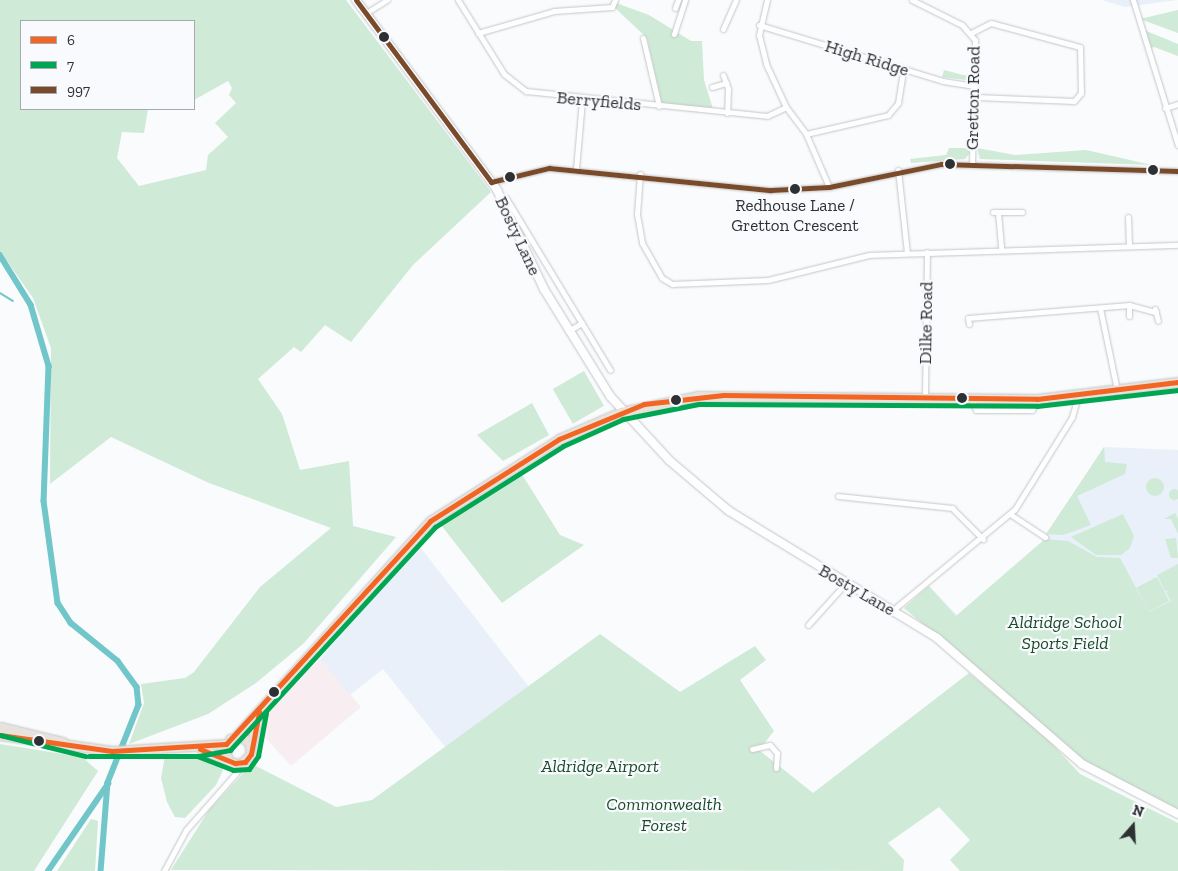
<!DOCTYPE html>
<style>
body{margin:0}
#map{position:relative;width:1178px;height:871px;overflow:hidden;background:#f9fbfd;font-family:"Zilla Slab",serif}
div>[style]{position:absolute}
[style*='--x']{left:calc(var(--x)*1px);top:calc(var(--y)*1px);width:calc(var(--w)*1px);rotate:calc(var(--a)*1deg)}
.commercial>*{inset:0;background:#f8eef2}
.built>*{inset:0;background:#e9f0f9}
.green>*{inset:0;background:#cfead6;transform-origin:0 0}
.round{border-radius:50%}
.stream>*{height:2px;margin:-1px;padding:0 1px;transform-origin:1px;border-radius:1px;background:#70c6c8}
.canal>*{height:5.5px;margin:-2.75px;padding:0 2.75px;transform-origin:2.75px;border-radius:2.75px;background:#70c6c8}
.roads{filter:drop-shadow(0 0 1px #c4c6c8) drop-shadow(0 0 1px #c4c6c8)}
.street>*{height:5px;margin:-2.5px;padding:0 2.5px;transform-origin:2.5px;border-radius:2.5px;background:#fefeff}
.secondary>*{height:8px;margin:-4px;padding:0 4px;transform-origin:4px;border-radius:4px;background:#fefeff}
.primary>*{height:9px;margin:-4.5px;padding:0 4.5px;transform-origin:4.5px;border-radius:4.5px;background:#e7e2dc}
.bus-1>*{height:5px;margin:-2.5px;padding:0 2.5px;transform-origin:2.5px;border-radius:2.5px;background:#f26522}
.bus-2>*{height:5px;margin:-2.5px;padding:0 2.5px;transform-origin:2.5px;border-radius:2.5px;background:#00a651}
.bus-3>*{height:5px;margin:-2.5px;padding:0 2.5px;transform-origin:2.5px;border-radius:2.5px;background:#7a4b2a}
.dots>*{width:14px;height:14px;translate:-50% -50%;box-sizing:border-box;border:2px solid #f8fafe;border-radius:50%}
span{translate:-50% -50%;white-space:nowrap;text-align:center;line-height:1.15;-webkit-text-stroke:4.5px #f8fafe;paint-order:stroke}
.bus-label{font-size:17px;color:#2e3134}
.street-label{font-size:18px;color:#2e3134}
.park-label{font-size:18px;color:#1b4c29;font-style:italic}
.legend{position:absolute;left:20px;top:20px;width:175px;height:90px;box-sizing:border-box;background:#f8fafe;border:1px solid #a7aaad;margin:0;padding:6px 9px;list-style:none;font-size:15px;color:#2e3134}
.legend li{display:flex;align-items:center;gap:10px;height:25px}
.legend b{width:25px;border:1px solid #a7aaad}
.north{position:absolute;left:1108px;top:801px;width:50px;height:50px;-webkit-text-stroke:4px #f8fafe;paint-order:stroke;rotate:19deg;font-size:14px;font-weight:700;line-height:20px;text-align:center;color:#2e3134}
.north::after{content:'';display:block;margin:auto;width:18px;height:22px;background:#2e3134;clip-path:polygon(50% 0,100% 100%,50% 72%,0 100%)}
</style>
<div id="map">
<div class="commercial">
<div style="clip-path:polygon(320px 659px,361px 707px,291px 766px,265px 737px,262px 723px,268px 707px)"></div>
</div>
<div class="built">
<div style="clip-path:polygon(1102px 0,1177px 0,1125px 7px)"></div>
<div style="clip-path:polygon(1104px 447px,1178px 450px,1178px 810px,1085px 761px,904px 608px,929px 586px,957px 615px,1040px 546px)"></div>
<div style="clip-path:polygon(417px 543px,529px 687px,446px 748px,383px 669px,350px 695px,320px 659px)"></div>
</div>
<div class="green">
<div style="clip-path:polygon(evenodd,0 0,346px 0,491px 192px,413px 265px,351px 342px,325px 325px,301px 352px,294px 347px,258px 379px,282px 414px,300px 470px,349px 461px,353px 526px,396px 537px,304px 643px,256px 683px,208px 714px,129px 744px,144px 703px,141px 684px,185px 678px,194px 672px,260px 587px,331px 528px,209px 483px,111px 437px,50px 484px,51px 348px,33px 298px,0 251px,0 0,21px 21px,194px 21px,194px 100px,228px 81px,232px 88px,229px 95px,236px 103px,215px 123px,228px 137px,208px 155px,206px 170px,139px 186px,117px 158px,122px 132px,144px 133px,148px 109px,21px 109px,21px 21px)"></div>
<div style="clip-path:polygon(616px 3px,649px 15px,691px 41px,702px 41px,704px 80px,713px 109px,662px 105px,647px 38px,614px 7px)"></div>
<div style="clip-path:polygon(1178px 10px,1178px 33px,1140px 19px)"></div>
<div style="clip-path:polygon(1144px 30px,1178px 44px,1178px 56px,1154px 47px,1149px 49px)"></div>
<div style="clip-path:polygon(944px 70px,963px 75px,973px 76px,966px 80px,942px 77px)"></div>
<div style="clip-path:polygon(949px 148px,969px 148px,969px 154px,965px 159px,911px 163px,910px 159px,946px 155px)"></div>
<div style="clip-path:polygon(977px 148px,1015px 155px,1086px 150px,1152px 165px,980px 159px)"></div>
<div style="left:584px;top:371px;width:40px;height:36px;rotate:60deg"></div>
<div style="clip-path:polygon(532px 403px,549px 435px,503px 461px,477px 435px)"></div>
<div style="clip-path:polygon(1104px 447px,1105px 462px,1127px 464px,1125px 474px,1077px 496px,1091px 525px,1063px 535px,1046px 534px)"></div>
<div style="clip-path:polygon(521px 473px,560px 535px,584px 545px,502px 603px,441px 525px)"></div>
<div class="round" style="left:1146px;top:478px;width:18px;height:18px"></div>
<div class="round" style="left:1168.5px;top:488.5px;width:11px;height:11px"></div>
<div style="clip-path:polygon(1175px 513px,1178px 519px,1178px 534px,1171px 519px,1164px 519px)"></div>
<div style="clip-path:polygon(1123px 514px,1134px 536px,1130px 548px,1121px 555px,1096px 555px,1071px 537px)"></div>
<div style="clip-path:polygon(1176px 538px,1178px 558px,1171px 558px,1165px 539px)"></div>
<div style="clip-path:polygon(1045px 539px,1068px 541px,1097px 557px,1120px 558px,1149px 612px,1171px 601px,1166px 592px,1170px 590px,1165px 591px,1157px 575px,1178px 564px,1178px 810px,1085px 761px,904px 608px,929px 586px,956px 616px)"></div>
<div style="left:1157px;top:577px;width:27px;height:23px;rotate:63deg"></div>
<div style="clip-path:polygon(600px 634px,680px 692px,755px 646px,766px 660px,740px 680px,774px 731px,759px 750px,813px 793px,969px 673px,1045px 736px,1080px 774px,1178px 823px,1178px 871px,960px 871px,950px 860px,970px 840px,939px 807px,888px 843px,904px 860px,903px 871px,171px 870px,209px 810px,252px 764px,336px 807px,372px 800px)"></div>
<div style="clip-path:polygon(0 744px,82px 757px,98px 771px,34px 871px,0 871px)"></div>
<div style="clip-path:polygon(165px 756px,220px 759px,223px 770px,216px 785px,185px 818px,175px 817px,167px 802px,161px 778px)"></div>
<div style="clip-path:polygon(91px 819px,98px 821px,95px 871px,57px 871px)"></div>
</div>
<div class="stream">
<div style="--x:0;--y:293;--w:15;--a:32"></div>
</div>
<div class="canal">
<div style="--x:0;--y:255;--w:59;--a:58.2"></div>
<div style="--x:31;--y:305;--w:64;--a:73.6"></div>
<div style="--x:49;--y:366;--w:135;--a:92.1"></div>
<div style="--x:44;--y:501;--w:103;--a:82.2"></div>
<div style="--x:58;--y:603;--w:24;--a:57"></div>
<div style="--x:71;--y:623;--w:60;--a:39"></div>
<div style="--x:118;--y:661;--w:32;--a:54"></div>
<div style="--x:137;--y:687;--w:18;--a:84"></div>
<div style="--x:139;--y:705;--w:84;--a:111.7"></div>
<div style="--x:108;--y:783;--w:88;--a:94.5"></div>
<div style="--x:48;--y:871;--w:106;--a:-55.4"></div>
</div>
<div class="roads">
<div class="street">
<div style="--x:458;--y:0;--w:87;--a:58.1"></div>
<div style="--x:504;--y:74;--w:28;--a:38"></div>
<div style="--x:526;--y:91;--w:242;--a:5.9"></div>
<div style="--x:767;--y:116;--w:21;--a:-25"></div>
<div style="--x:767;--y:0;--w:36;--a:103"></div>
<div style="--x:759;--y:35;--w:30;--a:76"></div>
<div style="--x:766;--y:64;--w:47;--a:65.1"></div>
<div style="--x:786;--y:107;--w:34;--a:53"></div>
<div style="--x:806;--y:134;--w:58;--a:66.5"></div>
<div style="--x:912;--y:0;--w:56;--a:26.6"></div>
<div style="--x:962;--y:25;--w:20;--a:49"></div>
<div style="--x:975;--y:40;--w:124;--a:91.4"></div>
<div style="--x:1133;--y:0;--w:152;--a:72.8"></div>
<div style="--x:675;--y:8;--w:9;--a:-69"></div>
<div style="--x:366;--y:13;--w:25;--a:-32"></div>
<div style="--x:759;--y:25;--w:192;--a:16.9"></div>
<div style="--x:943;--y:81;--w:33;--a:9"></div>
<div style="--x:723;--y:29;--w:32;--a:-66"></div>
<div style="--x:478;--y:33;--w:79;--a:-16.1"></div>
<div style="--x:554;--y:11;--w:58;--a:-3.9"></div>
<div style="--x:612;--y:7;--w:8;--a:-67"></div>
<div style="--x:971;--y:33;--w:22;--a:-27"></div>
<div style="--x:991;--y:23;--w:92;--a:15.1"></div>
<div style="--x:1080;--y:47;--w:46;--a:88.8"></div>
<div style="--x:1081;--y:93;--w:11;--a:131"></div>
<div style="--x:1074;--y:101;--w:98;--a:-177.7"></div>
<div style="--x:674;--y:34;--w:36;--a:-72"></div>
<div style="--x:643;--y:38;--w:70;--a:76.8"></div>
<div style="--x:723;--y:75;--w:15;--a:70"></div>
<div style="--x:728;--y:89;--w:24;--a:92"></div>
<div style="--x:712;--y:87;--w:15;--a:-16"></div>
<div style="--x:1165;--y:108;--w:14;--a:-17"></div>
<div style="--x:806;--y:134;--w:84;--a:-13"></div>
<div style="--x:888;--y:115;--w:16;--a:-50"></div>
<div style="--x:898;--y:103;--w:33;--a:-81"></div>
<div style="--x:576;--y:169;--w:69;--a:-85"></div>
<div style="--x:898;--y:170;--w:83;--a:83.8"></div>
<div style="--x:640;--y:174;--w:40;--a:94.3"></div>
<div style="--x:637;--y:214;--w:29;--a:80"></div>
<div style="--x:642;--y:243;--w:40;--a:60.3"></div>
<div style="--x:662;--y:278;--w:12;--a:31"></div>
<div style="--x:672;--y:284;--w:96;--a:-2.4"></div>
<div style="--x:768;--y:280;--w:104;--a:-13.9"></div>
<div style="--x:869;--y:255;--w:309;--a:-1.9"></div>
<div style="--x:491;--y:182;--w:60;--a:-13.6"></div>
<div style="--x:549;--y:168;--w:223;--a:5.7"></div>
<div style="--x:771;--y:190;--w:58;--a:-3"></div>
<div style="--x:829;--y:187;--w:114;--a:-11.6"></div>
<div style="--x:941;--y:164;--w:237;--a:1.7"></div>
<div style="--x:506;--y:198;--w:201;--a:58.8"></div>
<div style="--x:993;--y:212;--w:29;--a:0"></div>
<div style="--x:998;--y:212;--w:37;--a:85"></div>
<div style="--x:1128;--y:217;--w:29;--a:88"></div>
<div style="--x:1129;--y:305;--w:11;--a:90"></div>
<div style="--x:1100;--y:308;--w:84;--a:78.3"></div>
<div style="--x:1155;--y:309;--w:12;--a:76"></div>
<div style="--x:969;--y:324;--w:6;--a:-99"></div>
<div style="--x:968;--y:318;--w:162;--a:-4.6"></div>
<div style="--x:1129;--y:305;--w:28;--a:15"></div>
<div style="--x:568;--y:331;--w:16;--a:-30"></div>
<div style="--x:925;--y:395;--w:143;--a:-89.2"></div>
<div style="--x:971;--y:398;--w:13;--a:67"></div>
<div style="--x:976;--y:410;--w:56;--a:0"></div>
<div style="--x:1032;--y:410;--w:12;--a:-66"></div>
<div style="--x:838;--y:496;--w:115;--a:6"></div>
<div style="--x:952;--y:508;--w:44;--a:45"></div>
<div style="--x:1010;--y:514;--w:42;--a:33.3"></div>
<div style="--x:893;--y:610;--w:158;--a:-39.6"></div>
<div style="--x:1015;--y:509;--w:108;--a:-58.2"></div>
<div style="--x:1072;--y:417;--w:22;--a:-74"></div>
<div style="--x:808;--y:625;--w:55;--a:-47.9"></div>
<div style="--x:752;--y:749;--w:18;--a:-13"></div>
<div style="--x:770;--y:745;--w:11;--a:49"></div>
<div style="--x:777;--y:753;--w:15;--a:94"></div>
<div style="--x:164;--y:871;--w:47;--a:-61.8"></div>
<div style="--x:186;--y:830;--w:88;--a:-48.7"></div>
</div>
<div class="secondary">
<div style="--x:356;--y:0;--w:237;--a:53.4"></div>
<div style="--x:497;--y:190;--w:110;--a:64.6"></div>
<div style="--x:544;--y:289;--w:126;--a:58.3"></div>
<div style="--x:610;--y:396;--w:88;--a:47.3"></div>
<div style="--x:670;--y:461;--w:77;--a:40.3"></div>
<div style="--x:729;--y:511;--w:244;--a:31.4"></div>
<div style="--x:937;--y:638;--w:192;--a:41"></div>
<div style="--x:1082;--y:764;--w:108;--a:27.5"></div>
</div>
<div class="primary">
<div style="--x:0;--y:727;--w:65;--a:13.4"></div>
<div style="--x:0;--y:735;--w:113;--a:8.1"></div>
<div style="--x:112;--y:751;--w:114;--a:-3.5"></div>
<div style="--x:235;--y:737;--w:291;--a:-47.9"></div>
<div style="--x:430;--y:521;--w:153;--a:-32.4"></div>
<div style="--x:559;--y:439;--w:68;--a:-23.5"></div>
<div style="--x:621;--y:412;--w:79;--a:-11.7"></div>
<div style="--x:698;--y:396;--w:339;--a:0.5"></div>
<div style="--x:1037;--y:399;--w:142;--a:-6.9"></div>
<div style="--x:251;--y:745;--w:34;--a:-76"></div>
<div style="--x:201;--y:749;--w:35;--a:24"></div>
<div style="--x:233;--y:763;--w:8;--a:7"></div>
<div style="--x:241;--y:764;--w:14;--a:-45"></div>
<div style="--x:251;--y:754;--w:12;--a:-99"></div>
<div style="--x:249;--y:742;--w:11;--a:-146"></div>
<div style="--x:240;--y:736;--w:10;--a:163"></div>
<div style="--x:230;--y:739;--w:12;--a:114"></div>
<div style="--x:225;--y:750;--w:10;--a:73"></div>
</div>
</div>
<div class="bus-1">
<div style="--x:0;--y:735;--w:113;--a:8.1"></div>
<div style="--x:112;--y:751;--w:114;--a:-3.5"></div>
<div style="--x:226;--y:744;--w:302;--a:-47.5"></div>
<div style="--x:430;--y:521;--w:153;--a:-32.4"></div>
<div style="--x:559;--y:439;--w:92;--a:-22.4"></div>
<div style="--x:644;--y:404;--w:80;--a:-6.5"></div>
<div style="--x:723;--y:395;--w:314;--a:0.7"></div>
<div style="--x:1037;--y:399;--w:142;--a:-6.9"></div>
<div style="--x:200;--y:749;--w:38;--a:22"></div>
<div style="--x:235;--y:763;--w:10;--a:-6"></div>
<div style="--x:245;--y:762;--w:10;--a:-53"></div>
<div style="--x:251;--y:754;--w:43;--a:-79.2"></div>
</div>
<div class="bus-2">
<div style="--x:0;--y:735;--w:88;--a:13.9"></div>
<div style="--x:89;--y:756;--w:110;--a:0"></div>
<div style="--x:199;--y:756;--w:32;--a:-11"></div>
<div style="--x:230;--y:750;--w:303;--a:-47.4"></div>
<div style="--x:435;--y:527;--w:151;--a:-32.3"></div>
<div style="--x:563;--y:446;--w:66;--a:-24.2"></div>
<div style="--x:623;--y:419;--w:77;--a:-11.2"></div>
<div style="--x:699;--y:404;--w:338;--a:0.3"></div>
<div style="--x:1037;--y:406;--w:142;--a:-6.5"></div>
<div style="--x:197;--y:756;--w:39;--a:21"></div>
<div style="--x:233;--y:770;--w:16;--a:-4"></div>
<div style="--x:249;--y:769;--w:16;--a:-55"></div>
<div style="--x:258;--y:756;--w:44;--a:-79.5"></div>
</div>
<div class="bus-3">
<div style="--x:356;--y:0;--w:227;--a:53.4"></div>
<div style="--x:491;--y:182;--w:60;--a:-13.6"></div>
<div style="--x:549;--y:168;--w:223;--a:5.7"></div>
<div style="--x:771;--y:190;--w:58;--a:-3"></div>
<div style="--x:829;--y:187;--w:114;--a:-11.6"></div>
<div style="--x:941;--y:164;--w:237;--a:1.7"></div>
</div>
<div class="dots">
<div style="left:384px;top:37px;background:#2e3134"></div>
<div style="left:950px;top:164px;background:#2e3134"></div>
<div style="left:1153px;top:170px;background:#2e3134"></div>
<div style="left:510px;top:177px;background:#2e3134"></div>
<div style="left:795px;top:189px;background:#2e3134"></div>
<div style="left:962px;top:398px;background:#2e3134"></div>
<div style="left:676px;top:400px;background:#2e3134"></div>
<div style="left:274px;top:692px;background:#2e3134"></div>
<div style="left:39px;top:741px;background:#2e3134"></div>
</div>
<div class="bus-label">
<span style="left:795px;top:216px">Redhouse Lane /<br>Gretton Crescent</span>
</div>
<div class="street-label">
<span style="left:867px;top:58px;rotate:17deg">High Ridge</span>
<span style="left:973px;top:98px;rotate:-89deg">Gretton Road</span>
<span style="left:599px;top:101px;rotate:5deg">Berryfields</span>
<span style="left:518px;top:236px;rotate:65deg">Bosty Lane</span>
<span style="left:926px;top:323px;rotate:-89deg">Dilke Road</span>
<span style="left:857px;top:590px;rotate:30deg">Bosty Lane</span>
</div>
<div class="park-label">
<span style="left:1065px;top:633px">Aldridge School<br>Sports Field</span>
<span style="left:600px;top:766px">Aldridge Airport</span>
<span style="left:664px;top:815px">Commonwealth<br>Forest</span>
</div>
<ul class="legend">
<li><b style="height:6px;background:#f26522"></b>6</li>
<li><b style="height:6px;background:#00a651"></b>7</li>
<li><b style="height:6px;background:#7a4b2a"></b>997</li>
</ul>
<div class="north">N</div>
</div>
